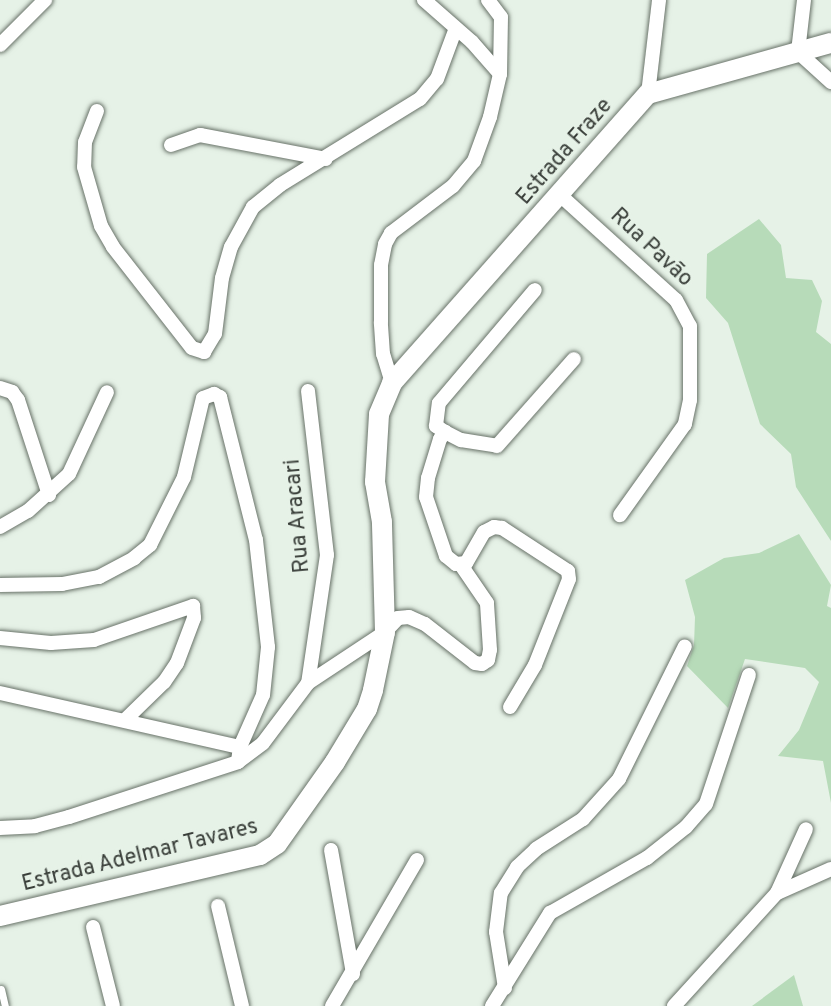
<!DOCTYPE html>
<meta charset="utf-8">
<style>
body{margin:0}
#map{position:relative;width:831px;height:1006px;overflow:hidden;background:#e6f2e7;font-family:Overpass,sans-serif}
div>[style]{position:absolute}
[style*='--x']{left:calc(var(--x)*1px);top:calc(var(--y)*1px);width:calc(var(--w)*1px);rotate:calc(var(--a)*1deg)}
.green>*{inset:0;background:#b7dbb9}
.roads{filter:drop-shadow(0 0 2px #687268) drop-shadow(0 0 2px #687268)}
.lane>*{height:7px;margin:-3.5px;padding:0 3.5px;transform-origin:3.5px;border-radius:3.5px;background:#fff}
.street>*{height:14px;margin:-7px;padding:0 7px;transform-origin:7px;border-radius:7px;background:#fff}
.secondary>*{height:20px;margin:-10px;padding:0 10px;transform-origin:10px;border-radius:10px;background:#fff}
span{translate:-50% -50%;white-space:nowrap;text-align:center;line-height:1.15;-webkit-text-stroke:6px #e6f2e7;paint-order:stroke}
.street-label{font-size:22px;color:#393e39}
</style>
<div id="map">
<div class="green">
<div style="clip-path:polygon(759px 219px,781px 245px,786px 278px,812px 280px,822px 301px,816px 332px,831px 344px,831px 541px,796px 487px,791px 454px,760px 424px,728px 323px,706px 298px,707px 254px)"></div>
<div style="clip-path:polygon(799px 534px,831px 585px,827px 606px,831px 608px,831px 803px,823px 761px,778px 756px,799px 730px,819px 682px,805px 668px,745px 659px,728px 708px,687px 666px,694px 645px,695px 617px,685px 580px,724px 558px,759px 553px)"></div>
<div style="clip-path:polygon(794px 975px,803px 1006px,752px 1006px)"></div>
</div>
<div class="roads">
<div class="lane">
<div style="--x:1;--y:989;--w:17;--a:77"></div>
</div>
<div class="street">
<div style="--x:488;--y:0;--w:21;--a:53"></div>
<div style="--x:501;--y:17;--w:57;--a:91"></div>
<div style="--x:804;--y:0;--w:52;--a:96.6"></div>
<div style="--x:798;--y:52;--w:45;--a:42.3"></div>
<div style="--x:0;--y:45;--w:64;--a:-45"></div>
<div style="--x:648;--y:94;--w:95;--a:-83.3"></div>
<div style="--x:97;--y:111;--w:33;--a:111"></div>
<div style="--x:85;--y:142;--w:25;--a:92"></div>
<div style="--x:84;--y:167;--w:61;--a:73.9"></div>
<div style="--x:101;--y:226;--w:24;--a:60"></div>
<div style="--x:113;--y:247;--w:128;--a:52"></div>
<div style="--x:192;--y:348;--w:13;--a:18"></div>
<div style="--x:204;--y:352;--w:21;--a:-59"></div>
<div style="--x:215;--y:334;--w:56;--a:-82.9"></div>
<div style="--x:222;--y:278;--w:32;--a:-74"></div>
<div style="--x:231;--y:247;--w:46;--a:-61.2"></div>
<div style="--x:253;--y:207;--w:35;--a:-39"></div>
<div style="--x:280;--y:185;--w:164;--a:-31.6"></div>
<div style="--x:420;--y:99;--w:26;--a:-50"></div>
<div style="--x:437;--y:79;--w:54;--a:-69.6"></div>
<div style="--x:171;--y:145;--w:31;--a:-19"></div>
<div style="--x:200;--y:135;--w:128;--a:10.8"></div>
<div style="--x:560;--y:195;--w:156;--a:42.2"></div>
<div style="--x:676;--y:300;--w:30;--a:62"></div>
<div style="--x:690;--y:326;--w:74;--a:90"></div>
<div style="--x:690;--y:400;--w:25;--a:102"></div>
<div style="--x:685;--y:424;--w:112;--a:125.5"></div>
<div style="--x:392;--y:383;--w:30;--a:-107"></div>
<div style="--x:383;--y:354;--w:32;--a:-94"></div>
<div style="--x:381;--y:322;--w:57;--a:-90"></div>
<div style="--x:381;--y:265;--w:21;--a:-79"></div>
<div style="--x:385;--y:244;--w:13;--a:-61"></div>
<div style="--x:391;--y:233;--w:78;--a:-37.2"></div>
<div style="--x:453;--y:186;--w:33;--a:-50"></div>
<div style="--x:474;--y:161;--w:47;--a:-70"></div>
<div style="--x:490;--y:117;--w:44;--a:-76.9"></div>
<div style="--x:500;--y:74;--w:43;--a:-131.2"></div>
<div style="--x:472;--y:42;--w:64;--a:-138.8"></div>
<div style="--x:0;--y:388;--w:13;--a:18"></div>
<div style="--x:12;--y:392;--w:10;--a:53"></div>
<div style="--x:18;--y:400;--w:100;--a:71.9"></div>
<div style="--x:308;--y:391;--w:165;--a:83.4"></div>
<div style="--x:327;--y:555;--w:129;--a:98.4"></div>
<div style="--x:445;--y:432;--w:18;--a:27"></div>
<div style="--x:461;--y:440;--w:36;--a:9"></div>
<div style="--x:497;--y:446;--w:116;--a:-48.5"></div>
<div style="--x:0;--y:527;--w:32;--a:-30"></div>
<div style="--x:28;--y:511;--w:55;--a:-42.1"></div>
<div style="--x:69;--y:474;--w:90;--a:-65.1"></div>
<div style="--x:0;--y:585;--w:62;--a:-0.9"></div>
<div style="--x:62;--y:584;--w:38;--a:-11"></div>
<div style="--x:99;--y:577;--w:40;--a:-28"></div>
<div style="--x:134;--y:558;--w:21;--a:-39"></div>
<div style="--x:150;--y:545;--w:76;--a:-63.4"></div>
<div style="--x:184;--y:477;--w:81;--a:-76.5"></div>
<div style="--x:203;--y:398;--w:12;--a:-20"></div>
<div style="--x:214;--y:394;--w:7;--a:27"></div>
<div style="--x:220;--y:397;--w:147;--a:75.9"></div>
<div style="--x:256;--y:540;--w:108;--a:83.6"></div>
<div style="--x:268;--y:647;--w:48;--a:95.9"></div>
<div style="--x:263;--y:695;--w:57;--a:113.9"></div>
<div style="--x:240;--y:747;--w:15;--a:98"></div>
<div style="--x:0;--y:638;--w:51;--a:5.6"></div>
<div style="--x:51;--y:643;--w:43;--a:-4"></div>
<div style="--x:94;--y:640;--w:105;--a:-19"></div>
<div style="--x:193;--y:606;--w:12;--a:85"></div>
<div style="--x:194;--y:618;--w:48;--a:110.7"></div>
<div style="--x:177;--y:663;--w:23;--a:124"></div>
<div style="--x:164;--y:682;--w:53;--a:135.8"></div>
<div style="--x:0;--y:693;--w:246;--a:12.7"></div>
<div style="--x:510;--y:707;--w:49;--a:-59.2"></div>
<div style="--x:535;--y:665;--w:92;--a:-68.4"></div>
<div style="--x:569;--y:579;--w:8;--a:-97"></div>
<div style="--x:568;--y:571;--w:79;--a:-146.9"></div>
<div style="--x:502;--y:528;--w:8;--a:-173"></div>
<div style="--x:494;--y:527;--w:11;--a:153"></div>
<div style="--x:484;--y:532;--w:36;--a:120"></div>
<div style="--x:466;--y:563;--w:10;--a:174"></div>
<div style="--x:456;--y:564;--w:13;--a:-141"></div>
<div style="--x:446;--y:556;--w:62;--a:-108.7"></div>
<div style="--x:426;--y:497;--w:19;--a:-84"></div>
<div style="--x:428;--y:478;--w:41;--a:-72.9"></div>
<div style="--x:440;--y:439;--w:9;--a:-54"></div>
<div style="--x:445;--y:432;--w:11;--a:-146"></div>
<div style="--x:436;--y:426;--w:23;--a:-83"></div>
<div style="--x:439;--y:403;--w:148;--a:-49.7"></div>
<div style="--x:0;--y:828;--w:35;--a:-3"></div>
<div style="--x:35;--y:826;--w:35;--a:-15"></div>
<div style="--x:69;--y:817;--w:178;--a:-18"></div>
<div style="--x:238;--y:762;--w:31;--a:-37"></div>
<div style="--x:263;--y:743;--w:75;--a:-53.1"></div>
<div style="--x:308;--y:683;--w:92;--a:-33.5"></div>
<div style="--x:385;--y:632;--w:19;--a:-47"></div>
<div style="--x:398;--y:618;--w:11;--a:-5"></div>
<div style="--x:409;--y:617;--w:17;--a:24"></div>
<div style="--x:425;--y:624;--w:63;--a:38"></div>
<div style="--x:475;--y:663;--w:7;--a:8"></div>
<div style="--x:482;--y:664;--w:7;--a:-34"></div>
<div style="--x:488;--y:660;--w:10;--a:-79"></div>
<div style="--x:490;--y:650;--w:47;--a:-93.7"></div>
<div style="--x:487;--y:603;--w:46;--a:-124.4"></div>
<div style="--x:331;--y:850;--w:126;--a:79.9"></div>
<div style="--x:777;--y:893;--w:59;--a:-24"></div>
<div style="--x:218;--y:906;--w:103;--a:76.5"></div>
<div style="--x:93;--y:927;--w:81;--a:75.8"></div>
<div style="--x:505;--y:988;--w:57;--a:-99.1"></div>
<div style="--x:496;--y:932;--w:39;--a:-83"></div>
<div style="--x:501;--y:893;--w:31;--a:-58"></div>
<div style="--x:517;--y:867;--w:26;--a:-43"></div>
<div style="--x:536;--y:849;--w:56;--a:-32.6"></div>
<div style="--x:583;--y:819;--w:54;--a:-48"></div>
<div style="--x:619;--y:779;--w:148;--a:-63.6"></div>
<div style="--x:332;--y:1006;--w:169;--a:-59.8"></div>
<div style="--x:492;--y:1006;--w:110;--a:-58.1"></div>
<div style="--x:550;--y:913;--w:112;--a:-29.6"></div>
<div style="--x:647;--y:858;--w:50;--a:-38.5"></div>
<div style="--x:686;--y:827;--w:30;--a:-49"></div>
<div style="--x:706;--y:804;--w:136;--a:-71.6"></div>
<div style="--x:674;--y:1006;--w:153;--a:-47.7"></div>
<div style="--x:777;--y:893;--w:70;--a:-65.6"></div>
</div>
<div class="secondary">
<div style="--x:0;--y:916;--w:267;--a:-13.2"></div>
<div style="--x:260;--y:855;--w:20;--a:-33"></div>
<div style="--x:277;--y:844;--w:100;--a:-54.7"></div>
<div style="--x:335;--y:762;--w:62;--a:-58.9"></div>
<div style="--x:367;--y:709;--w:20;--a:-72"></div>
<div style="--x:373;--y:690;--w:59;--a:-78.3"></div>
<div style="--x:385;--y:632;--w:110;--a:-91.6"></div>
<div style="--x:382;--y:522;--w:41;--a:-99.9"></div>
<div style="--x:375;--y:482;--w:68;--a:-86.6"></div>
<div style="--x:379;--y:414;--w:34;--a:-67"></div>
<div style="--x:392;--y:383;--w:386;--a:-48.5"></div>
<div style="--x:648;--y:94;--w:190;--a:-15.6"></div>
</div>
</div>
<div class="street-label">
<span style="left:565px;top:152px;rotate:-49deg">Estrada Fraze</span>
<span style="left:651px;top:248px;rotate:43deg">Rua Pavão</span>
<span style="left:298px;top:516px;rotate:-95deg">Rua Aracari</span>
<span style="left:140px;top:856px;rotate:-14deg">Estrada Adelmar Tavares</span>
</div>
</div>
